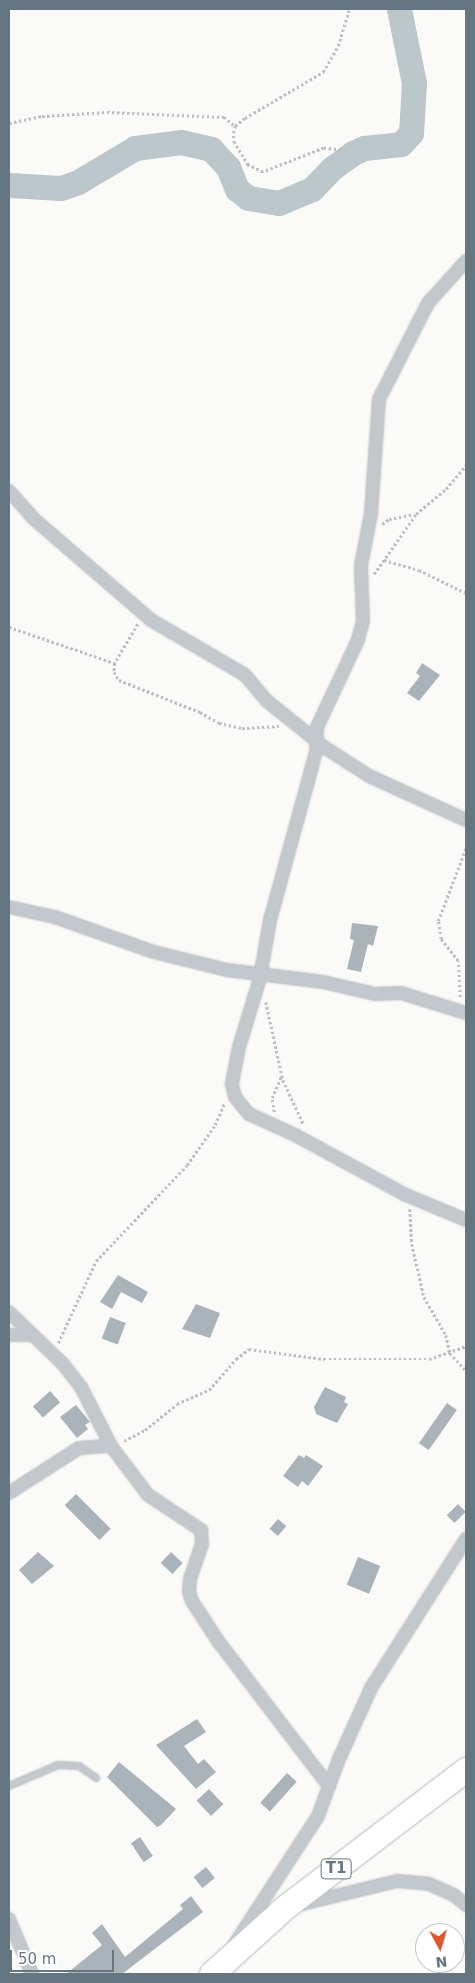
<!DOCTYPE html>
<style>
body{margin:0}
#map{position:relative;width:475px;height:1983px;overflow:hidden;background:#fafaf8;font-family:"DejaVu Sans",sans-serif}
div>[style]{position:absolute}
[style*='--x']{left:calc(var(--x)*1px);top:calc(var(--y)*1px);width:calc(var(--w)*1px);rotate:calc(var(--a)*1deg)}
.river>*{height:25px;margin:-12.5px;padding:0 12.5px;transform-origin:12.5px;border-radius:12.5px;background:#bbc7cb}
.building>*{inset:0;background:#aab3b9;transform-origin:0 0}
.path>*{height:2.5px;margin-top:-1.25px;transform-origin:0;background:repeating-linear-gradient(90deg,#bbbfc2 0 2.5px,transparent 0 5px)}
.roads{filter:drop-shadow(0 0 1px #b4b9bd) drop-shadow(0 0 1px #b4b9bd)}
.lane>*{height:6px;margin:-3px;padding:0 3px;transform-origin:3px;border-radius:3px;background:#c3c8cc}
.street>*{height:12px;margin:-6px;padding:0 6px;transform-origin:6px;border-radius:6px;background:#c3c8cc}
.highway>*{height:24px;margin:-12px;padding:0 12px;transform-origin:12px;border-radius:12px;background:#fff}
span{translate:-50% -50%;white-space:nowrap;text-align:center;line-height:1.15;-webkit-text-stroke:5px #fff;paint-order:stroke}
.shield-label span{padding:1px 4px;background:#fff;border:1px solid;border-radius:4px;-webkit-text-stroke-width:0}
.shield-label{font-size:15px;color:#657683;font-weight:700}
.frame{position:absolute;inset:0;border:10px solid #657683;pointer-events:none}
.north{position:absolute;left:415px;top:1923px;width:50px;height:50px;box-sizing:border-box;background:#fff;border:1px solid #c1c8cd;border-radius:50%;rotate:174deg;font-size:14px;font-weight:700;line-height:20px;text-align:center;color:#657683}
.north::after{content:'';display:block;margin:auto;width:18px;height:22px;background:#e4572e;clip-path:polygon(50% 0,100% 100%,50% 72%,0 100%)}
.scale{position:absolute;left:10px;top:1950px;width:104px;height:22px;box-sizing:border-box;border:2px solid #657683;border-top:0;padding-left:6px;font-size:15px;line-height:18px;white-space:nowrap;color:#657683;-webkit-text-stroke:4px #fff;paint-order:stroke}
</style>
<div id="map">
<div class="river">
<div style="--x:9;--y:185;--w:52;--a:3.3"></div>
<div style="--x:61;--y:188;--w:18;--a:-19"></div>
<div style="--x:78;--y:182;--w:66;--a:-30.8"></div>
<div style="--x:135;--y:148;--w:46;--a:-7.4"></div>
<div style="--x:181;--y:142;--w:31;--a:13"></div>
<div style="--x:211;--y:149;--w:25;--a:47"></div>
<div style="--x:228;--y:167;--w:24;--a:68"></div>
<div style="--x:237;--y:189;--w:14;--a:39"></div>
<div style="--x:248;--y:198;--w:31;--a:9"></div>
<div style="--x:279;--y:203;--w:36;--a:-23"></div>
<div style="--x:312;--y:189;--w:28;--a:-46"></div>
<div style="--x:331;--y:169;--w:27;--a:-36"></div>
<div style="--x:353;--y:153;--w:12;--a:-24"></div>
<div style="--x:364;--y:148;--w:37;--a:-6"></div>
<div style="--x:401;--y:144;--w:15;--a:-48"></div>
<div style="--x:411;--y:133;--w:50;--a:-86.6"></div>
<div style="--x:414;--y:83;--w:76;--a:-101.5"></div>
</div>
<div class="building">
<div style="clip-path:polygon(422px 663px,440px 675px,419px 701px,407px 693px,420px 676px,416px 673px)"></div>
<div style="clip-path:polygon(352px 923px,378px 926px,373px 946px,368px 944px,361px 972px,347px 969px,354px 940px,350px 939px)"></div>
<div style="clip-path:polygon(118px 1275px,148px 1292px,142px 1303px,121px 1292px,112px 1309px,100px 1302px)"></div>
<div style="clip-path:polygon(196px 1304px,220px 1313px,210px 1338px,182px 1329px)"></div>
<div style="left:110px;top:1317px;width:17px;height:23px;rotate:21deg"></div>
<div style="clip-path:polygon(325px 1387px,346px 1397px,344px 1402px,348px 1404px,337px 1423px,316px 1414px,314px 1407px)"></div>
<div style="left:50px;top:1391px;width:15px;height:23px;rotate:48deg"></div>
<div style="left:447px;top:1403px;width:12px;height:49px;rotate:35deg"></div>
<div style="clip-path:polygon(76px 1405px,90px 1422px,85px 1425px,88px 1429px,77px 1438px,60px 1417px)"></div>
<div style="clip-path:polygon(299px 1455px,304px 1458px,306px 1455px,323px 1466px,308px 1486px,302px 1481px,298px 1487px,283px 1476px)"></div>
<div style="left:76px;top:1494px;width:49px;height:16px;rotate:45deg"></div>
<div style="left:458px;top:1504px;width:11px;height:16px;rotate:45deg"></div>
<div style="left:278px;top:1519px;width:11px;height:13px;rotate:41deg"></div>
<div style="clip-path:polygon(38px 1552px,54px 1566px,32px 1584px,19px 1570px)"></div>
<div style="left:171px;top:1552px;width:16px;height:15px;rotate:43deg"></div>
<div style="left:358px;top:1557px;width:24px;height:30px;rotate:22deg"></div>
<div style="clip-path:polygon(197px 1719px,206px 1732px,184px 1746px,198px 1764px,204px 1759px,216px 1772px,196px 1789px,156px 1745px)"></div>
<div style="clip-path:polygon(119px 1762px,176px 1809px,161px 1825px,157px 1827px,107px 1777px)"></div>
<div style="left:287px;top:1773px;width:13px;height:40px;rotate:42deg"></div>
<div style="left:209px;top:1789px;width:21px;height:17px;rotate:47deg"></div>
<div style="left:140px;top:1837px;width:23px;height:11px;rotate:56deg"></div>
<div style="left:206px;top:1867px;width:14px;height:16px;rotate:51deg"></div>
<div style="clip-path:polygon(191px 1896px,203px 1912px,122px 1974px,66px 1974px,102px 1945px,92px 1933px,102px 1924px,125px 1957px,183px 1909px,180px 1905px)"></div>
</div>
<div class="path">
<div style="--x:9;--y:123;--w:34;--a:-12"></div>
<div style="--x:42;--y:116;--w:65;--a:-3.5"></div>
<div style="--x:107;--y:112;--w:117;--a:2.4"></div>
<div style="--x:224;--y:117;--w:14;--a:39"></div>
<div style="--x:341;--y:150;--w:17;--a:-173"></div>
<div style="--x:324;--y:148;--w:66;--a:158.5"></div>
<div style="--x:263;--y:172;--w:17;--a:-155"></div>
<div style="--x:248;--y:165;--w:26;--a:-122"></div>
<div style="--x:234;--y:143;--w:10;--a:-96"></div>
<div style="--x:233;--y:133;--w:7;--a:-74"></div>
<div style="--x:235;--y:126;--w:13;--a:-39"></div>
<div style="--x:245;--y:118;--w:91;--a:-30.5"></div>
<div style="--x:323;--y:72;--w:30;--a:-60"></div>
<div style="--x:338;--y:46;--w:39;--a:-73"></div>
<div style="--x:382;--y:524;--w:9;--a:-36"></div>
<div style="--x:389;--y:519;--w:25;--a:-11"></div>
<div style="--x:384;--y:560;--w:36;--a:16"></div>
<div style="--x:419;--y:570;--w:52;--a:26.1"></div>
<div style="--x:374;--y:574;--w:73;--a:-55"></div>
<div style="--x:416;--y:514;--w:39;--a:-40"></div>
<div style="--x:446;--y:489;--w:31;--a:-50"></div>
<div style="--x:138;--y:624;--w:45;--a:120.5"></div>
<div style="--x:115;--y:663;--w:9;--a:96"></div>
<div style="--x:114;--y:672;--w:9;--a:58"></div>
<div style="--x:119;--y:680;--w:87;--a:21.6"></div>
<div style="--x:200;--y:712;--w:22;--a:30"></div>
<div style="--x:219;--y:723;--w:24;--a:12"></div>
<div style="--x:242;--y:728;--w:37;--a:-3"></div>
<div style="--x:9;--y:627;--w:112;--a:18.8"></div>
<div style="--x:460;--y:997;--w:36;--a:-93"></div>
<div style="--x:458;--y:961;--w:28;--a:-128"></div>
<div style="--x:441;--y:939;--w:18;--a:-99"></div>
<div style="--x:438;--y:921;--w:78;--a:-69"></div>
<div style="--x:266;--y:1002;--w:80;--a:77.7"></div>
<div style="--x:283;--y:1080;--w:50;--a:65"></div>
<div style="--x:274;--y:1112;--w:14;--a:-98"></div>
<div style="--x:272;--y:1098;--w:25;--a:-67"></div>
<div style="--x:410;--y:1209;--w:35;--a:87"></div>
<div style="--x:412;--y:1244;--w:54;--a:77.2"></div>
<div style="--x:424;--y:1297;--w:44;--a:59.9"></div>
<div style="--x:446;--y:1335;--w:18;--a:77"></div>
<div style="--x:450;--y:1353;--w:24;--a:48"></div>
<div style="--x:58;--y:1343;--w:90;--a:-65.1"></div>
<div style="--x:96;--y:1261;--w:132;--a:-46.5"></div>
<div style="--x:187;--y:1165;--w:49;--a:-55"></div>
<div style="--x:215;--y:1125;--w:23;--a:-67"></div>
<div style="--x:124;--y:1441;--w:24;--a:-28"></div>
<div style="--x:145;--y:1430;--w:41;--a:-39.1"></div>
<div style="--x:177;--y:1404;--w:35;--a:-24"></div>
<div style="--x:209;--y:1390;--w:41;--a:-48.9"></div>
<div style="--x:236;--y:1359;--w:16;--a:-38"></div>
<div style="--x:249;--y:1349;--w:76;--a:7.6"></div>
<div style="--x:324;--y:1359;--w:105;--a:0"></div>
<div style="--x:429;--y:1359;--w:39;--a:-19"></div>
</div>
<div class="roads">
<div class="lane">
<div style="--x:9;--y:1786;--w:53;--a:-23.2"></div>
<div style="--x:58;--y:1765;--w:21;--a:3"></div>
<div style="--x:79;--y:1766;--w:21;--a:35"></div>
</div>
<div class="street">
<div style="--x:466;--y:261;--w:57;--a:132.1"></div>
<div style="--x:428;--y:303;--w:108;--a:117"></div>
<div style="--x:379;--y:399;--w:115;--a:94"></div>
<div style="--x:371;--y:514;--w:52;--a:101.1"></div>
<div style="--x:361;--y:565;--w:56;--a:88"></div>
<div style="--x:363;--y:621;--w:20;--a:105"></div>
<div style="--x:358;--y:640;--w:96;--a:115.2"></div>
<div style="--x:317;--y:727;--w:25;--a:92"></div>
<div style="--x:316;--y:752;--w:174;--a:105.3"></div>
<div style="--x:270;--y:920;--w:59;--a:99.8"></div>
<div style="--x:260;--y:978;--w:72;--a:106.9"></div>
<div style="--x:239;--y:1047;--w:38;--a:101"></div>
<div style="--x:232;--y:1084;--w:13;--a:77"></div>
<div style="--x:235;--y:1097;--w:22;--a:51"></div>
<div style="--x:249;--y:1114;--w:51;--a:24.5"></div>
<div style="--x:295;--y:1135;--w:126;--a:28.4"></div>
<div style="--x:406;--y:1195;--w:65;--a:22.6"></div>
<div style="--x:9;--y:491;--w:38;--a:48"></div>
<div style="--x:34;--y:519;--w:155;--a:40.8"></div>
<div style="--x:151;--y:620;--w:109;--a:30.3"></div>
<div style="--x:245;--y:675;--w:34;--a:50"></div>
<div style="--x:267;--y:701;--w:73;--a:38.9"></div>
<div style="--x:324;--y:747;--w:54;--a:32.8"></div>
<div style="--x:369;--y:776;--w:107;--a:24.4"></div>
<div style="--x:9;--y:907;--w:47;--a:12.3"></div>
<div style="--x:55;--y:917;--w:105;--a:19.5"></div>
<div style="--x:154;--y:952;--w:75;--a:13.9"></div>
<div style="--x:227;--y:970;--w:97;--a:7.1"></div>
<div style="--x:323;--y:982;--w:53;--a:13"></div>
<div style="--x:375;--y:994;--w:26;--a:-2"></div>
<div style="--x:401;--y:993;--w:68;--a:17.1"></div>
<div style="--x:9;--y:1312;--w:75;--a:43.9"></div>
<div style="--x:63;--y:1364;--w:29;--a:52"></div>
<div style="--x:81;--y:1387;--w:66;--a:63"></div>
<div style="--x:111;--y:1446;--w:61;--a:52.9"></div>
<div style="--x:148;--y:1495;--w:64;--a:33.4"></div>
<div style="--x:201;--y:1530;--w:14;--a:86"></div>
<div style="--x:202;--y:1544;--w:37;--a:109"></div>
<div style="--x:190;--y:1579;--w:13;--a:94"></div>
<div style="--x:189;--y:1592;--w:9;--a:72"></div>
<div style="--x:192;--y:1601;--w:48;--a:57"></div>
<div style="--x:218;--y:1641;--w:183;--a:52.6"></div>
<div style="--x:9;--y:1335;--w:21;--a:0"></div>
<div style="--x:9;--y:1493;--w:83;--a:-32.7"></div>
<div style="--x:79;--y:1448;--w:32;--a:-4"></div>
<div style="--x:298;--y:1905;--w:102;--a:-13.6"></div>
<div style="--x:397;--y:1881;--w:32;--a:5"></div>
<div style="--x:429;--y:1884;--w:27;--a:24"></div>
<div style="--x:454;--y:1895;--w:16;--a:40"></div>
<div style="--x:9;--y:1919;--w:60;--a:67.3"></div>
<div style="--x:234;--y:1945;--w:154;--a:-56.9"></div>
<div style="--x:318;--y:1816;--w:61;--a:-69.8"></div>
<div style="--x:339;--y:1759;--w:78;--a:-65.7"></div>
<div style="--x:371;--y:1688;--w:177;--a:-57.5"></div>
</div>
<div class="highway">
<div style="--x:212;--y:1974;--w:98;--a:-42.1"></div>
<div style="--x:285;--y:1908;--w:228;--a:-37.3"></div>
</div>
</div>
<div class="shield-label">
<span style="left:336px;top:1869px">T1</span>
</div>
<div class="frame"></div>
<div class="north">N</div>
<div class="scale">50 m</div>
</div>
